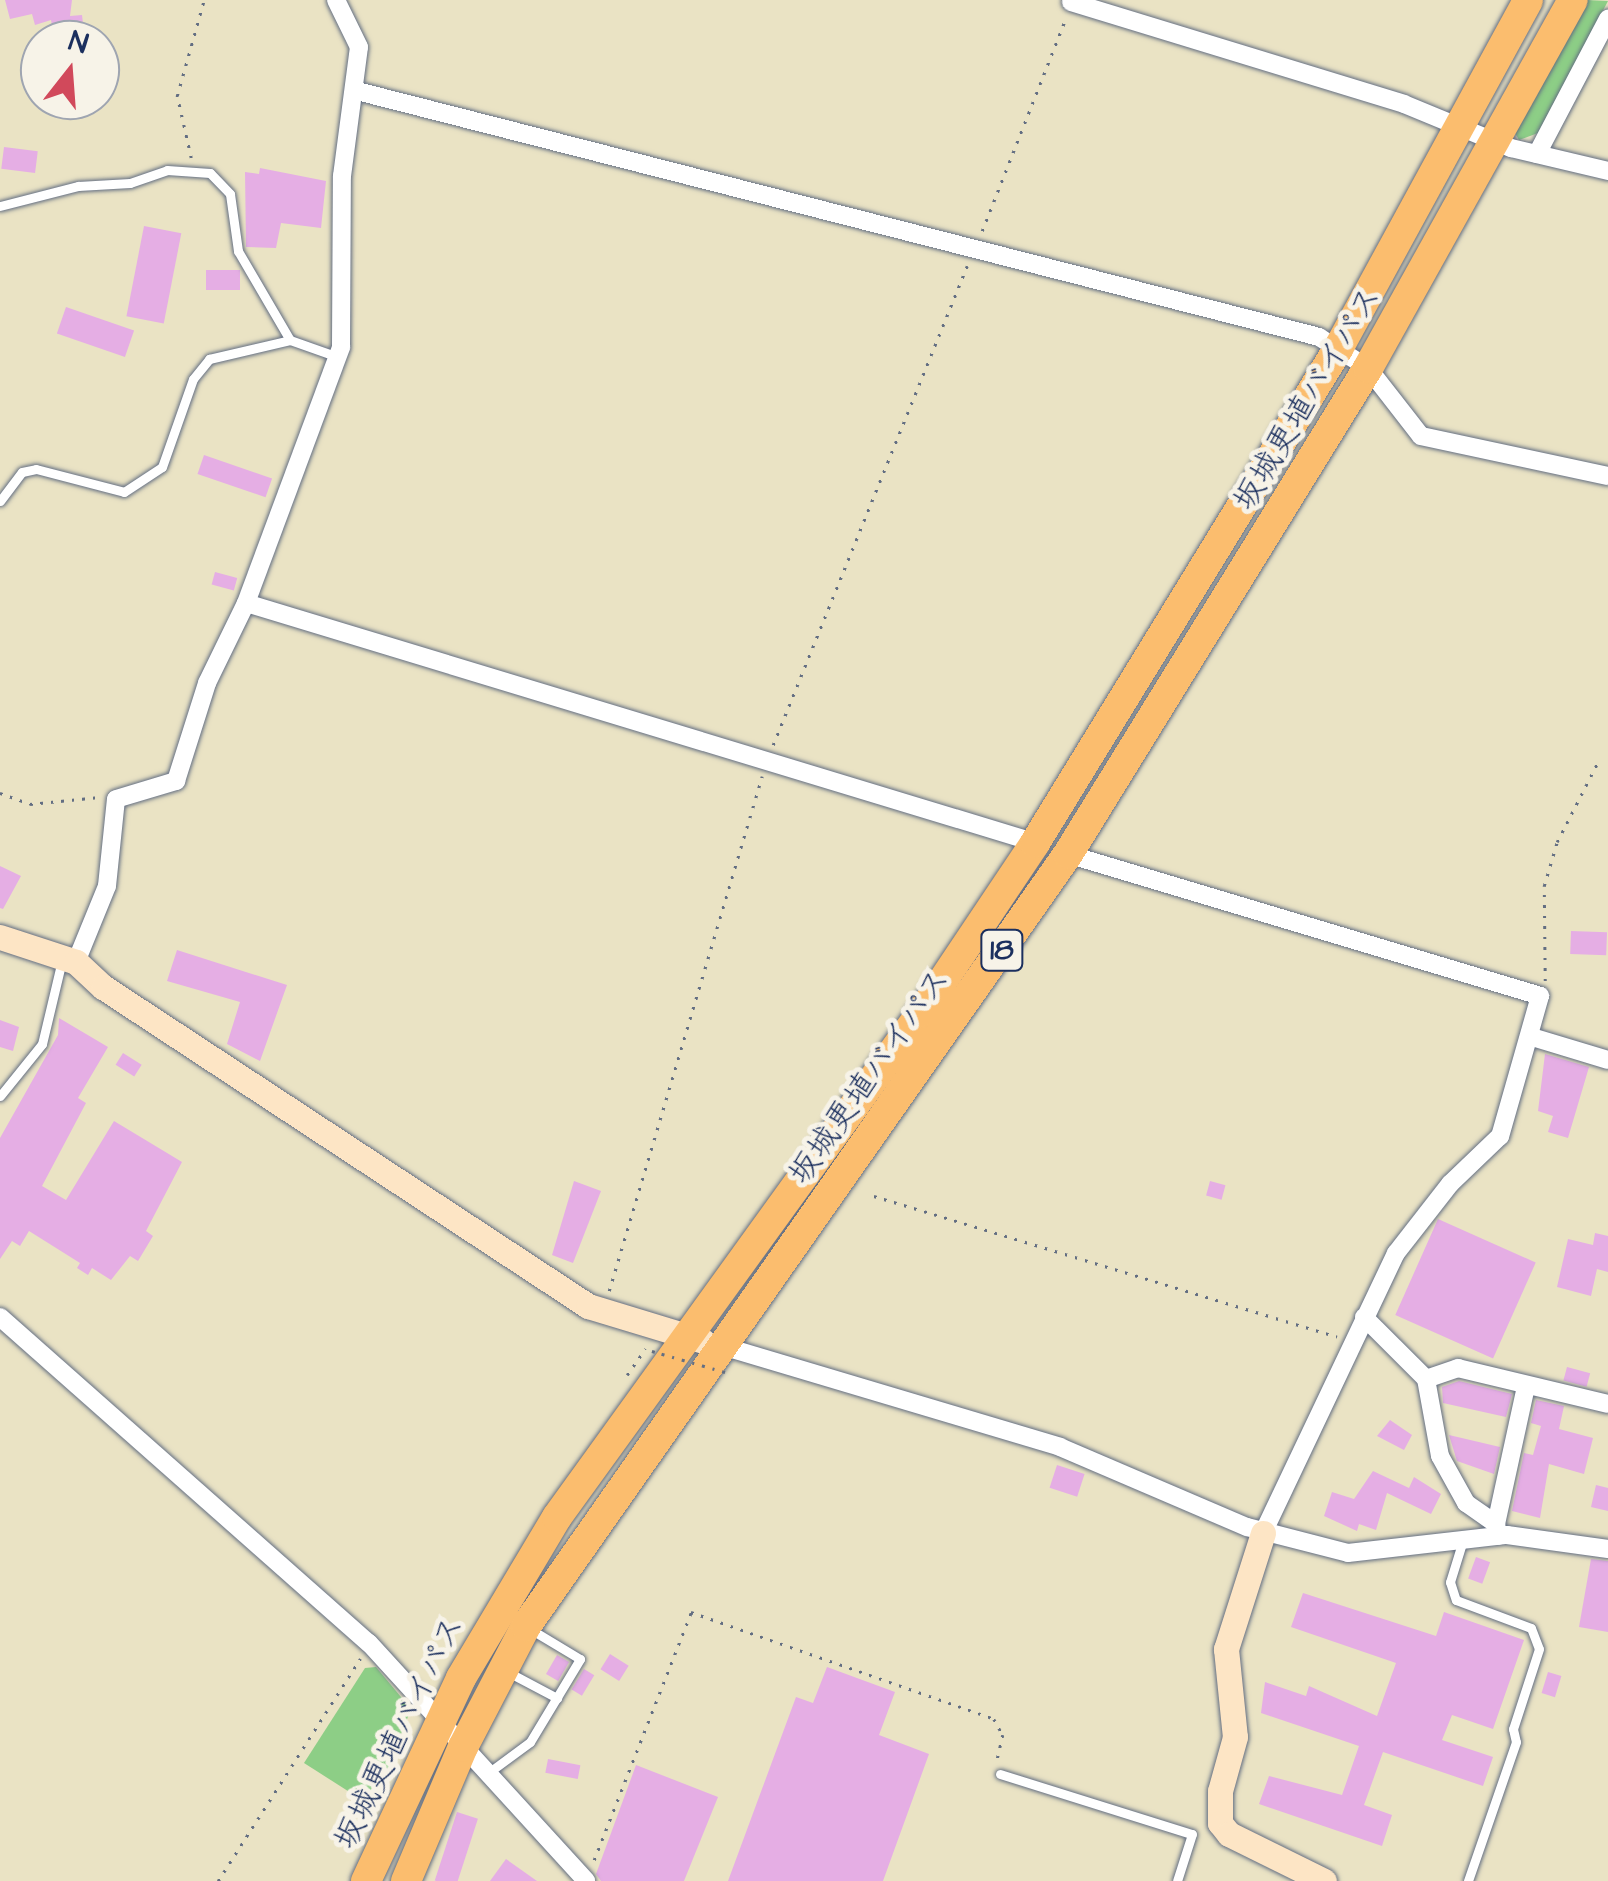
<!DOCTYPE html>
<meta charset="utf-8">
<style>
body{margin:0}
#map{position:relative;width:1608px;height:1881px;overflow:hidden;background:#eae3c4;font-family:"Architects Daughter","Klee One",sans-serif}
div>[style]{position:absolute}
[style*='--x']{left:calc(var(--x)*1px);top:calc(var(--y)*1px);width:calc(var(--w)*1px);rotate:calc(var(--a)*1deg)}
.green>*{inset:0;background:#8dce86}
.building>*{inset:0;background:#e5aee4;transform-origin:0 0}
.path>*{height:2.5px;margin-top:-1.25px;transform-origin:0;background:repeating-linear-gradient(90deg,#636e82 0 2.5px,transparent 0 10.5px)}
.roads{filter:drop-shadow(0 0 2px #636e82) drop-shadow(0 0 2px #636e82)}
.lane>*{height:9px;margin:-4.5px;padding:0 4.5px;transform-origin:4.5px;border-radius:4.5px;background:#fff}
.street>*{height:18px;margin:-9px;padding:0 9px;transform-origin:9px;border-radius:9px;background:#fff}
.secondary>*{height:25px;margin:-12.5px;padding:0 12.5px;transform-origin:12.5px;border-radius:12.5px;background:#fde5c5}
.highway>*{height:30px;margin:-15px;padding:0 15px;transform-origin:15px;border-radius:15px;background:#fbbd6e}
.path-bridge>*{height:2.5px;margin-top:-1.25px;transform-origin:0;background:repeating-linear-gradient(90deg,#636e82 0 2.5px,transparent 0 10.5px)}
span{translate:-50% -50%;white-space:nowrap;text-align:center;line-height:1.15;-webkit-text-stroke:10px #f7f3e8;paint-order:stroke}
.shield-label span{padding:2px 8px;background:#f7f3e8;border:2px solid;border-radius:8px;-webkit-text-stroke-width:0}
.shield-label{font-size:30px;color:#1b2f5e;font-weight:700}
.street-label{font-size:32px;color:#1b2f5e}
.north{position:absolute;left:20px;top:20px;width:100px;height:100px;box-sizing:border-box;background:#f7f3e8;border:2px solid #9fa5b1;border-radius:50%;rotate:17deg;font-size:28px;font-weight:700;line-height:40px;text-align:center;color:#1b2f5e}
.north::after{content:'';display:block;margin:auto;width:35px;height:45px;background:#d1495b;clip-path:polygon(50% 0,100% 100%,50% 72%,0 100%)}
</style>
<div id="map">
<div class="green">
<div style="clip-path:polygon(1586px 0,1608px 1px,1538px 133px,1519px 140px,1515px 133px)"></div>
<div style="clip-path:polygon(376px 1667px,411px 1709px,373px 1807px,304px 1763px,365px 1668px)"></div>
</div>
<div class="building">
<div style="clip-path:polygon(5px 0,72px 0,70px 16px,82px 15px,84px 32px,54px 36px,51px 20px,35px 25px,32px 14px,10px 19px)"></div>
<div style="left:4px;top:147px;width:34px;height:22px;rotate:7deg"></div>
<div style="clip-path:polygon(260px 168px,326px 181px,321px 228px,281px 223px,276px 248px,246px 247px,245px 172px,259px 174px)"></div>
<div style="left:144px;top:226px;width:38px;height:92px;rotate:11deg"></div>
<div style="left:240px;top:270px;width:20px;height:34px;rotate:90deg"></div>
<div style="left:66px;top:307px;width:72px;height:28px;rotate:19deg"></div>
<div style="left:204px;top:455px;width:72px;height:20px;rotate:19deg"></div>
<div style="left:215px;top:572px;width:23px;height:13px;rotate:15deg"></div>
<div style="clip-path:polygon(0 866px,21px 876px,3px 909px,0 908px)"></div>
<div style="left:1571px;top:931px;width:36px;height:23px;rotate:2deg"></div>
<div style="clip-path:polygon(177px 950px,287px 985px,260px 1061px,227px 1044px,240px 1002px,167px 981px)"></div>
<div style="clip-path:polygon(59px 1018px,108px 1047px,78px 1098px,86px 1103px,42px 1186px,66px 1200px,114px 1121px,182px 1162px,146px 1231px,153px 1236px,138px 1261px,130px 1256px,111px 1280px,92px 1268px,88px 1275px,77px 1268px,80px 1263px,29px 1231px,20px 1246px,12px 1241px,0 1259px,0 1138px,58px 1035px)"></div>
<div style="clip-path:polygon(0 1020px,19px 1027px,13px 1051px,0 1047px)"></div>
<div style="left:123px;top:1053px;width:22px;height:14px;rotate:32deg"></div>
<div style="clip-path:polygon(1545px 1054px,1589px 1067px,1568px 1138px,1548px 1132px,1553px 1116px,1538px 1111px)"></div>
<div style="clip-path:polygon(574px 1181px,601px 1191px,573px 1263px,552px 1255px)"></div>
<div style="left:1210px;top:1181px;width:16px;height:15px;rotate:15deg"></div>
<div style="left:1438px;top:1219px;width:107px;height:105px;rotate:24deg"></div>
<div style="clip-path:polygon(1595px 1233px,1608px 1236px,1608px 1272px,1597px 1269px,1591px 1296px,1557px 1287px,1568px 1239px,1593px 1245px)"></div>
<div style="left:1567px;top:1367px;width:24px;height:14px;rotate:15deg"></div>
<div style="clip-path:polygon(1459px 1381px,1512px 1394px,1506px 1417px,1443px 1403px,1442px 1387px)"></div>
<div style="clip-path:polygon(1536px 1400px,1564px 1406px,1559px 1429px,1593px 1438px,1584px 1474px,1549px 1464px,1540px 1518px,1512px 1511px,1524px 1453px,1533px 1455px,1541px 1426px,1531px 1423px)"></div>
<div style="clip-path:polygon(1390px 1420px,1412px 1435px,1404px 1450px,1377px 1436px)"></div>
<div style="clip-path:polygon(1449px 1435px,1500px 1447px,1494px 1474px,1457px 1461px)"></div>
<div style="left:1057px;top:1465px;width:29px;height:24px;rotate:18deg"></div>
<div style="clip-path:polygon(1373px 1471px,1409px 1488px,1414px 1477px,1441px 1494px,1431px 1514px,1387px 1493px,1376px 1530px,1359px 1524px,1357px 1531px,1324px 1516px,1332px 1492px,1354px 1499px)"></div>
<div style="clip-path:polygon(1596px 1485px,1608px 1488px,1608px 1511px,1591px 1507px)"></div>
<div style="left:1476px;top:1557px;width:15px;height:23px;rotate:20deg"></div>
<div style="clip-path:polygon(1591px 1559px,1608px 1561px,1608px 1632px,1579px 1627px)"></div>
<div style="clip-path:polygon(1303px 1593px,1436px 1636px,1444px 1612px,1524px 1640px,1493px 1729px,1452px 1715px,1442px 1740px,1493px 1757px,1483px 1786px,1383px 1752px,1364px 1805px,1392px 1815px,1382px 1846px,1259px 1804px,1269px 1776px,1342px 1795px,1359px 1746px,1261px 1713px,1265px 1682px,1306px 1696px,1309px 1686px,1377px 1716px,1396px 1663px,1291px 1627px)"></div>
<div style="left:610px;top:1654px;width:22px;height:18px;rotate:32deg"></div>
<div style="left:557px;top:1655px;width:14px;height:22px;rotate:30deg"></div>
<div style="clip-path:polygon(827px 1667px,895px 1692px,879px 1735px,929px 1754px,883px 1881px,728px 1881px,796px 1697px,813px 1703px)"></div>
<div style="left:584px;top:1669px;width:12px;height:24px;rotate:31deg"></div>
<div style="left:1548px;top:1672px;width:14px;height:22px;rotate:17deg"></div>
<div style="left:548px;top:1759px;width:33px;height:14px;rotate:11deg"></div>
<div style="clip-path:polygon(636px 1765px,718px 1797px,684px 1881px,601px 1881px,596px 1874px)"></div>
<div style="left:457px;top:1812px;width:22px;height:72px;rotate:18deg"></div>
<div style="clip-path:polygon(506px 1859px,537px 1881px,490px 1881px)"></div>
</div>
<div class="path">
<div style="--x:191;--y:158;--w:64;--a:-102.7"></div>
<div style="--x:177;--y:96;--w:100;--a:-74.3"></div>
<div style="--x:982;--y:231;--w:227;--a:-68.5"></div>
<div style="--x:773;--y:745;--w:517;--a:-67.95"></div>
<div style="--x:0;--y:793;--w:32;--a:20"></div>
<div style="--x:30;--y:804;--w:70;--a:-5.7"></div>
<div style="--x:1545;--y:981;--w:95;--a:-90.6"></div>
<div style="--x:1544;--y:886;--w:46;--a:-73.5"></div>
<div style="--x:1557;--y:842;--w:90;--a:-62.9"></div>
<div style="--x:874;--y:1196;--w:484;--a:16.9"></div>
<div style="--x:609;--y:1291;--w:537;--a:-73.45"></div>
<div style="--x:627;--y:1375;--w:32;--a:-55"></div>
<div style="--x:594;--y:1860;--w:266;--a:-68.6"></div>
<div style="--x:691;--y:1612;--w:321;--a:19.4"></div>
<div style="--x:994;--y:1719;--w:18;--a:61"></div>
<div style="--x:1003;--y:1735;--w:28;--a:103"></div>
<div style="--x:218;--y:1881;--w:264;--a:-57.4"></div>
</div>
<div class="roads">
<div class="lane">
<div style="--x:0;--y:206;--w:81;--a:-14.4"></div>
<div style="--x:78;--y:186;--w:52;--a:-3.3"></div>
<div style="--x:130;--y:183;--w:39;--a:-19"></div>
<div style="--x:167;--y:170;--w:43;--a:4"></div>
<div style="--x:210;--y:173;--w:29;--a:46"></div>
<div style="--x:230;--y:194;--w:58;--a:82"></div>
<div style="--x:238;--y:251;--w:103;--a:59.7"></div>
<div style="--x:290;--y:340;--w:51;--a:19.5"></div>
<div style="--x:0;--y:501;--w:36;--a:-53"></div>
<div style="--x:22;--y:472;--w:14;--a:-12"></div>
<div style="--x:36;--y:469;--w:91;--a:14.6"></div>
<div style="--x:124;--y:492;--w:45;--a:-33.3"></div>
<div style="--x:162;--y:467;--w:93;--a:-70.6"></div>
<div style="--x:193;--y:379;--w:26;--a:-51"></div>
<div style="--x:209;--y:359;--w:83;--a:-13.2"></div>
<div style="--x:0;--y:1096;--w:67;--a:-51.1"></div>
<div style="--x:42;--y:1044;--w:86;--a:-76.6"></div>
<div style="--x:1463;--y:1540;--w:44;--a:107.2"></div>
<div style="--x:1450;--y:1582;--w:19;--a:72"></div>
<div style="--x:1456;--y:1600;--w:80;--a:20.5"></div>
<div style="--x:1531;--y:1628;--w:22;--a:69"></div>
<div style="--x:1539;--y:1649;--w:84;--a:108"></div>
<div style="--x:1513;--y:1729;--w:13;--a:77"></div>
<div style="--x:1516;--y:1742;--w:147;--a:109.1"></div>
<div style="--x:506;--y:1671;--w:58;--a:27.9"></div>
<div style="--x:488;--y:1773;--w:52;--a:-36.4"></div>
<div style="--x:530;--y:1742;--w:97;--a:-58.9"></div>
<div style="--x:580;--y:1659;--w:58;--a:-149"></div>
<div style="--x:1000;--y:1774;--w:201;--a:17.4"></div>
<div style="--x:1192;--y:1834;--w:49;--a:107.7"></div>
</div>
<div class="street">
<div style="--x:1071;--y:2;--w:348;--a:17"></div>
<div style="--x:1404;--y:104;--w:116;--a:22.4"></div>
<div style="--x:1511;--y:148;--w:100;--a:13.3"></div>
<div style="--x:357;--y:91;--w:993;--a:14.34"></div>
<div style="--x:1319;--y:337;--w:58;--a:32.3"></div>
<div style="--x:1368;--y:368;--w:86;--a:52.1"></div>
<div style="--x:1421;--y:436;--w:191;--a:12.1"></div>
<div style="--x:1537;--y:154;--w:153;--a:-62.3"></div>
<div style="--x:246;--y:603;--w:273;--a:-69.6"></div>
<div style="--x:341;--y:347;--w:171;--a:-89.7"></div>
<div style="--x:342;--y:176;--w:130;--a:-82.5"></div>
<div style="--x:359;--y:47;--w:52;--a:-116.1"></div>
<div style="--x:1064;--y:853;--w:497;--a:16.7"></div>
<div style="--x:1540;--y:996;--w:146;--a:105.9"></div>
<div style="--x:1500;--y:1136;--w:69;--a:136.2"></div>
<div style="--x:1450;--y:1184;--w:88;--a:128"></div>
<div style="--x:1396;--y:1253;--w:310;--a:115.4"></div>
<div style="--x:76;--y:962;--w:82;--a:-67.8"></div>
<div style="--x:107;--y:886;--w:87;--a:-84.1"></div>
<div style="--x:116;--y:799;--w:63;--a:-16.7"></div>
<div style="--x:176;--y:781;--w:103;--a:-72.4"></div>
<div style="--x:207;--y:683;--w:89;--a:-64"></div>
<div style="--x:246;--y:603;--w:830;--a:16.88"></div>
<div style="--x:1532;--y:1037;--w:79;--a:16.8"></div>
<div style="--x:0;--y:1317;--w:492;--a:41.5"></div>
<div style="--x:369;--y:1643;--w:322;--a:47.6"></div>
<div style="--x:1364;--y:1317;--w:88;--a:45"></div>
<div style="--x:1426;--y:1379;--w:78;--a:79.7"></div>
<div style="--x:1440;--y:1456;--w:54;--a:61"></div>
<div style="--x:1466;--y:1503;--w:37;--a:35"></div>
<div style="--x:1496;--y:1524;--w:12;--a:81"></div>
<div style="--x:722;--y:1346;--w:353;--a:16.6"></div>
<div style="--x:1060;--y:1447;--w:203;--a:23.2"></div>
<div style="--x:1247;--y:1527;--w:104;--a:14.4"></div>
<div style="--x:1348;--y:1553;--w:160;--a:-6.5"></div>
<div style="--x:1507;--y:1535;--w:102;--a:7.9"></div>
<div style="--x:1426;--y:1379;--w:34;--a:-19"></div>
<div style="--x:1458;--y:1368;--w:154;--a:13.5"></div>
<div style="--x:1496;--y:1524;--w:141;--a:-77.7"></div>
</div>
<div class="secondary">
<div style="--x:0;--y:937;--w:80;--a:18.2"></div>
<div style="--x:76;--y:962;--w:37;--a:43"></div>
<div style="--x:103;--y:987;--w:581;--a:33.33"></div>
<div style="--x:588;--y:1306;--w:120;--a:16.9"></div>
<div style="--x:1263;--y:1533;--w:122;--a:107.7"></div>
<div style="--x:1226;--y:1649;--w:88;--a:84.2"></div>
<div style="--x:1235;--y:1737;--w:56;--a:105.5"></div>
<div style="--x:1220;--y:1791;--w:32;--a:90"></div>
<div style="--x:1220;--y:1823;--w:14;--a:51"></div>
<div style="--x:1229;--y:1834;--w:106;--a:26.3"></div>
</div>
<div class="highway">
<div style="--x:366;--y:1881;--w:224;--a:-64.9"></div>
<div style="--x:461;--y:1678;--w:187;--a:-59.2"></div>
<div style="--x:557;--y:1517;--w:623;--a:-54.14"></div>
<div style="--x:922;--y:1012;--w:203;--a:-56.2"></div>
<div style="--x:1035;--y:843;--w:580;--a:-58.48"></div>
<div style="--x:1338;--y:349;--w:397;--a:-61.4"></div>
<div style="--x:406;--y:1881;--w:146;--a:-67"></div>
<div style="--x:463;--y:1747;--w:136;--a:-62.5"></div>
<div style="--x:526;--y:1626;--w:943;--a:-54.93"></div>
<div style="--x:1068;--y:854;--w:571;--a:-58.31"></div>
<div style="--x:1368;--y:368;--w:421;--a:-60.9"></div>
</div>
</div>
<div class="path-bridge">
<div style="--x:652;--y:1351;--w:76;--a:16"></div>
</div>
<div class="shield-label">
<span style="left:1002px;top:950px">18</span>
</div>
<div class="street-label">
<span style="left:1308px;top:399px;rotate:-59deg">坂城更埴バイパス</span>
<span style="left:870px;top:1077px;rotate:-55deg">坂城更埴バイパス</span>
<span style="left:400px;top:1733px;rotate:-64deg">坂城更埴バイパス</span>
</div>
<div class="north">N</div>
</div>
